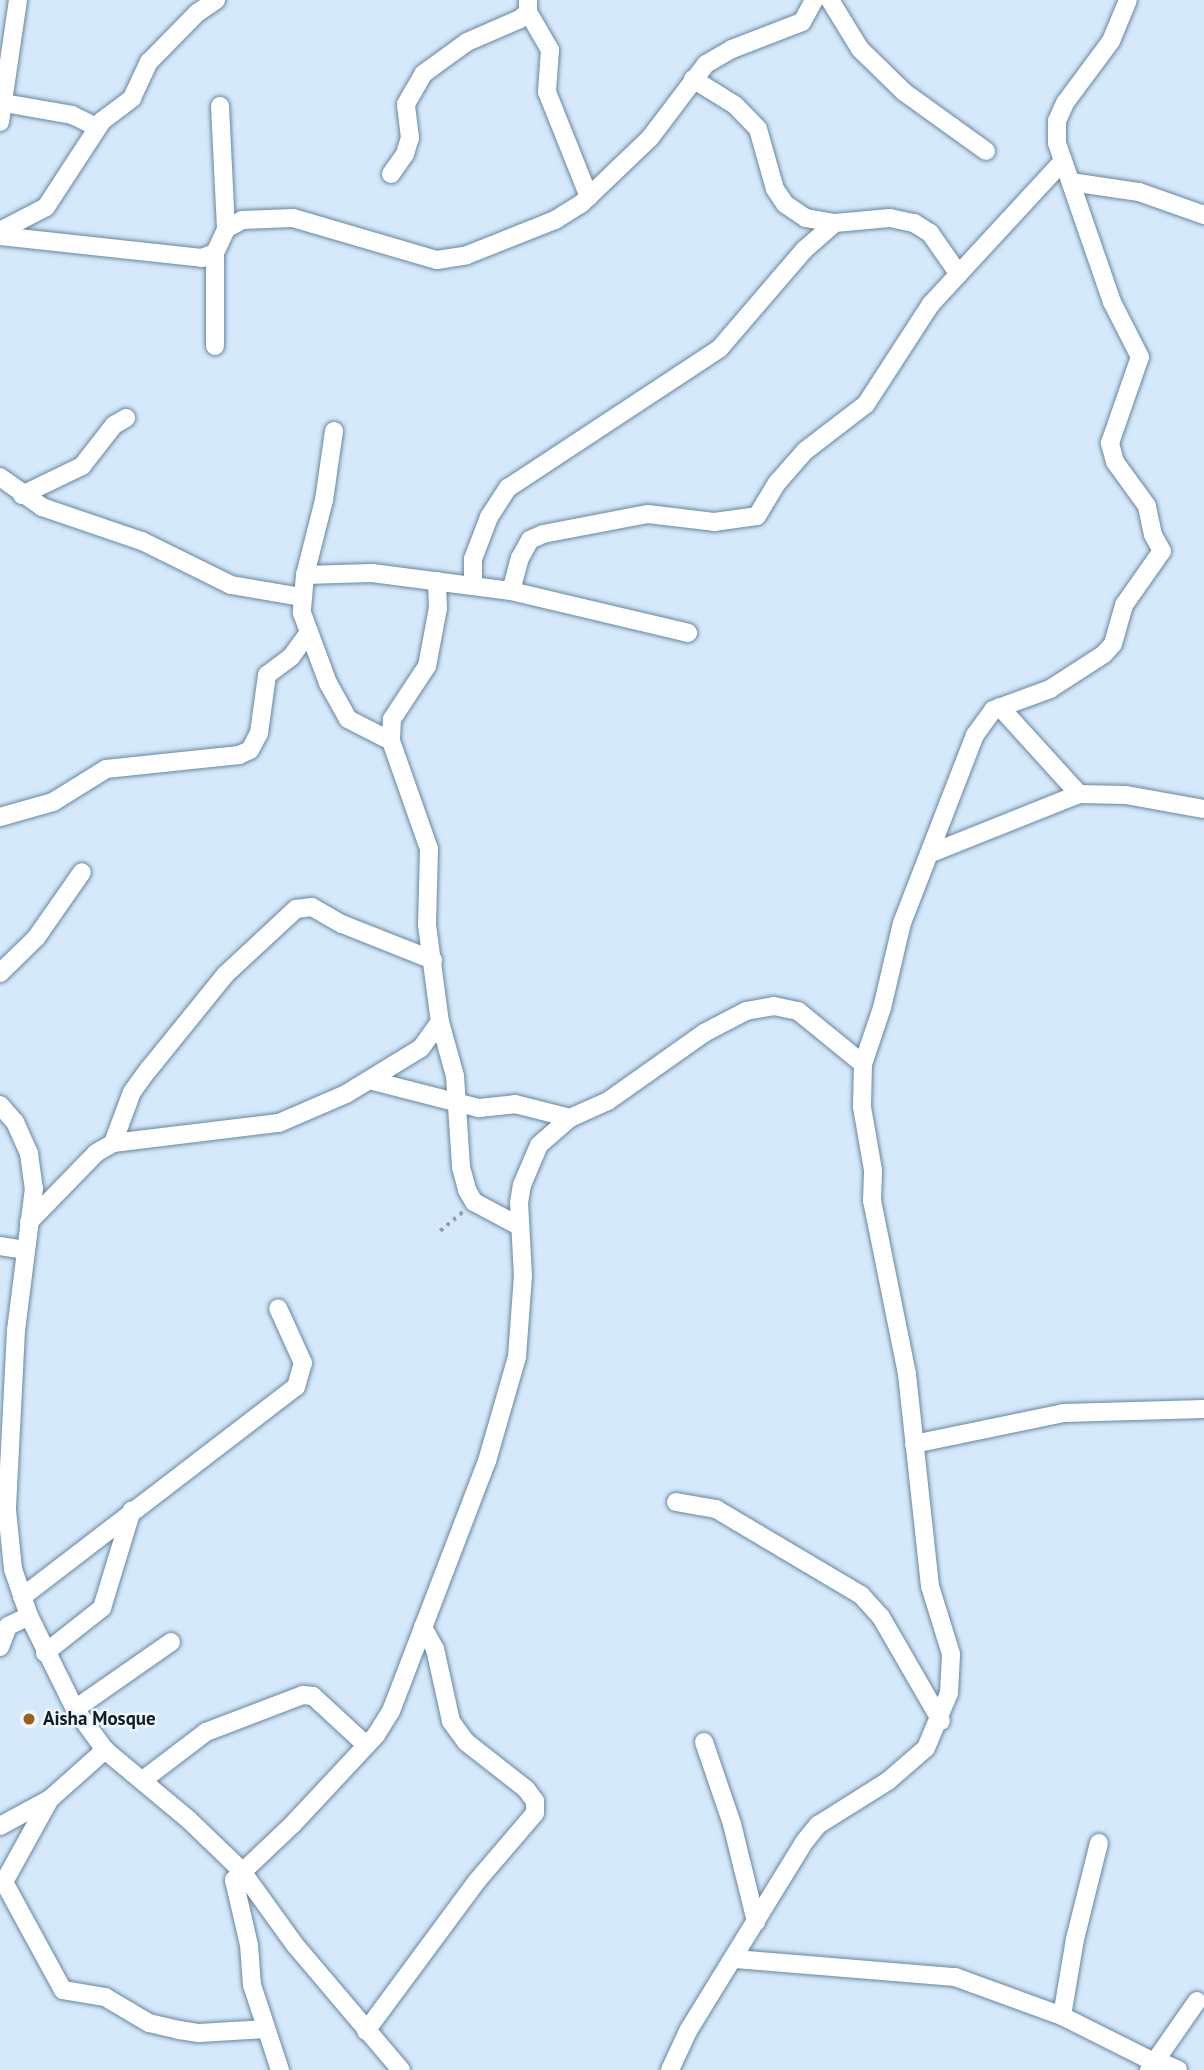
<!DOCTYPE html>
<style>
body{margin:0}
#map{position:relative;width:1204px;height:2070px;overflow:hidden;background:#d5e9fb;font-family:"PT Sans",sans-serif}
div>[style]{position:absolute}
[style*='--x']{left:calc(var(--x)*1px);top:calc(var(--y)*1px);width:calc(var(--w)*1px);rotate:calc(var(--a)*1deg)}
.path>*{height:3.5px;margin-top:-1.75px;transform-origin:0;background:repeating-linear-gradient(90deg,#8d9fae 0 3.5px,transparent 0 8.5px)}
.roads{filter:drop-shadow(0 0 2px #6786a1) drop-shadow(0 0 2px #6786a1)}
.street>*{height:18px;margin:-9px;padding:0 9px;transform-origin:9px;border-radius:9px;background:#fff}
.dots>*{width:19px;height:19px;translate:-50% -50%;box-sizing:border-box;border:4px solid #eef5fb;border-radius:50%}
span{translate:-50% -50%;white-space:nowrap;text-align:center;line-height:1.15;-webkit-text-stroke:5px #eef5fb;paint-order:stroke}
.poi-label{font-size:19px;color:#101d27;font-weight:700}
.left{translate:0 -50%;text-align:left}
</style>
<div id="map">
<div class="path">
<div style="--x:440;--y:1231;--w:30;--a:-40"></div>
</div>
<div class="roads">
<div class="street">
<div style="--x:830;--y:0;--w:57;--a:58.5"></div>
<div style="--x:860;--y:49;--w:62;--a:44.3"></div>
<div style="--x:904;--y:92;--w:101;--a:35.7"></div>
<div style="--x:528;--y:12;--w:44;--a:59.9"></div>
<div style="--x:550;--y:50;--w:42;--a:94.1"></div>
<div style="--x:547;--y:92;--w:113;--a:68.2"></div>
<div style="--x:693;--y:79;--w:49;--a:31.8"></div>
<div style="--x:735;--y:105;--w:33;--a:46"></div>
<div style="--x:758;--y:129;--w:62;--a:74.2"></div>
<div style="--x:775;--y:189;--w:18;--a:56"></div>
<div style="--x:785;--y:204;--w:25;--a:34"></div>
<div style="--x:806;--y:218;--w:29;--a:10"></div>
<div style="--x:835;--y:223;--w:55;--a:-5.2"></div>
<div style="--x:890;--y:218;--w:25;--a:12"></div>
<div style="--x:914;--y:223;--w:19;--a:32"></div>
<div style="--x:930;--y:233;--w:49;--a:55"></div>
<div style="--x:4;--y:103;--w:69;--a:10"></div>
<div style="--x:72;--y:115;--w:28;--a:26"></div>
<div style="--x:220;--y:106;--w:123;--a:87.2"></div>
<div style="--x:0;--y:122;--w:123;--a:-81.6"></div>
<div style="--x:391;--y:174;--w:24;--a:-55"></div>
<div style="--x:405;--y:154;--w:17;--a:-73"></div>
<div style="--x:410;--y:138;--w:34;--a:-97"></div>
<div style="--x:406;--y:104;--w:34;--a:-60"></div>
<div style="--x:423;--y:74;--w:54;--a:-36"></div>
<div style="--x:467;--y:42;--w:58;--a:-23.5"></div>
<div style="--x:520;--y:19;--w:11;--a:-41"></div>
<div style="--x:528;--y:12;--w:12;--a:-90"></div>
<div style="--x:1071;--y:182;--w:69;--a:8.4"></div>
<div style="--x:1139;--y:192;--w:69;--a:19.5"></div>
<div style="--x:0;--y:231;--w:52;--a:-27.6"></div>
<div style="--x:46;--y:207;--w:103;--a:-56.9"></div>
<div style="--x:102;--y:121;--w:38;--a:-37"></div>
<div style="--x:132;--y:98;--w:40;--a:-65"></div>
<div style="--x:149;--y:62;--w:69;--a:-45.6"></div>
<div style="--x:197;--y:13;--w:23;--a:-34"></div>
<div style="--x:0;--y:236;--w:203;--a:6.2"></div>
<div style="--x:202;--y:258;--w:14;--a:-21"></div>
<div style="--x:215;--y:253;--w:26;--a:-65"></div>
<div style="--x:226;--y:229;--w:18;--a:-29"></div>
<div style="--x:242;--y:220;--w:51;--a:-2.2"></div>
<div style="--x:293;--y:218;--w:150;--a:16.3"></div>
<div style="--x:437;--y:260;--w:30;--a:-9"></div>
<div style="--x:467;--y:255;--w:95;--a:-21.7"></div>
<div style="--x:555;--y:220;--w:31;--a:-32"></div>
<div style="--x:581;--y:204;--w:95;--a:-43.7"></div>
<div style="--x:650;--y:138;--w:93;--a:-52.9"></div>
<div style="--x:706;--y:64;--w:30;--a:-30"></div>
<div style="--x:732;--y:49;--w:75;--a:-21.1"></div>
<div style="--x:802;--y:22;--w:25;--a:-61"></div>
<div style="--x:215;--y:346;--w:93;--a:-90"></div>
<div style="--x:334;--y:431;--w:70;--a:98.2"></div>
<div style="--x:324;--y:500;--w:77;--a:104.2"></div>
<div style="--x:305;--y:575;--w:38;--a:95"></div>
<div style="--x:302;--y:613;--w:75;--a:69.6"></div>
<div style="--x:328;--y:683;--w:41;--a:60.9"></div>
<div style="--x:348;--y:719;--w:48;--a:27.1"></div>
<div style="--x:0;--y:477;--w:52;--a:35.5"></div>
<div style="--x:42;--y:507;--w:106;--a:18.8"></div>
<div style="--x:142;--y:541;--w:99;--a:26.3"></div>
<div style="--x:231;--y:585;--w:72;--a:9.6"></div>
<div style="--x:22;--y:495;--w:67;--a:-25.8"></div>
<div style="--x:82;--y:466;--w:52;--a:-52"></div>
<div style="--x:114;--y:425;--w:14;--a:-30"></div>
<div style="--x:305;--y:575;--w:67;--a:-1.7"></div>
<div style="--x:372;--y:573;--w:140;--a:7.4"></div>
<div style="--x:511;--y:591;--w:182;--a:13.3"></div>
<div style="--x:437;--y:581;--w:27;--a:88"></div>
<div style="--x:438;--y:608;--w:59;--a:100.7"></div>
<div style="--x:427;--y:666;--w:64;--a:123.4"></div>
<div style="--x:392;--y:719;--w:22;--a:93"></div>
<div style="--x:391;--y:741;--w:114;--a:70.6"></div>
<div style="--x:429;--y:849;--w:76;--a:91.5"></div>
<div style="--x:427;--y:925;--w:98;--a:82.4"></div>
<div style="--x:440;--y:1022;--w:56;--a:74.5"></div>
<div style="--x:455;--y:1076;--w:91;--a:86.2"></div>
<div style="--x:461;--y:1167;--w:24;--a:75"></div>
<div style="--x:467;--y:1190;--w:14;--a:60"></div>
<div style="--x:474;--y:1202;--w:51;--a:28.1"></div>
<div style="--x:473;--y:586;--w:27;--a:-90"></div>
<div style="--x:473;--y:559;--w:45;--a:-69.1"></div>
<div style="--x:489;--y:517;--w:35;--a:-57"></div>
<div style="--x:508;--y:488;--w:254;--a:-33.4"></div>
<div style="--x:720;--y:348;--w:129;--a:-49.4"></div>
<div style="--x:804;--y:250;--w:41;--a:-41.1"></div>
<div style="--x:511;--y:591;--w:34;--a:-75"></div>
<div style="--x:520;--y:558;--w:21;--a:-61"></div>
<div style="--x:530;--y:540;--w:14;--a:-25"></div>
<div style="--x:543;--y:534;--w:107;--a:-10.8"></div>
<div style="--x:648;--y:514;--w:66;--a:6.9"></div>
<div style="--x:714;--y:522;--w:43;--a:-7.9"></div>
<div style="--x:757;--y:516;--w:39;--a:-59"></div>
<div style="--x:777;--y:483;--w:43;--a:-48.8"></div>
<div style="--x:805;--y:451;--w:77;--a:-37.6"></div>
<div style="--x:866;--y:404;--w:119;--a:-57"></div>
<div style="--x:931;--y:304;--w:193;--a:-47.3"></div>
<div style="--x:1000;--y:707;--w:118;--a:47.8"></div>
<div style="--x:0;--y:817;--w:55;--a:-15.8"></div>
<div style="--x:53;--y:802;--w:62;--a:-31.9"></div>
<div style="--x:106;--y:769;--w:134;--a:-6"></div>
<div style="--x:239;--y:755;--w:12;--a:-24"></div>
<div style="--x:250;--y:750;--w:19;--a:-62"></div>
<div style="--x:259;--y:733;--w:59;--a:-82.1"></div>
<div style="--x:267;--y:675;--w:30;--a:-37"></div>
<div style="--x:291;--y:657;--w:31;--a:-54"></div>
<div style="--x:929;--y:854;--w:162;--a:-21.8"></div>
<div style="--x:1079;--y:794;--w:47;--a:1.2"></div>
<div style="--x:1126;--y:795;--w:79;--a:10.2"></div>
<div style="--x:0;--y:973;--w:50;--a:-44.2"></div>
<div style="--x:36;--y:938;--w:80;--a:-55.1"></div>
<div style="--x:369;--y:1080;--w:114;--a:14.3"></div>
<div style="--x:479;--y:1108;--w:36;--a:-6"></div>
<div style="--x:515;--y:1104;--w:57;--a:14.3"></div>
<div style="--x:0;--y:1105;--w:23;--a:49"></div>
<div style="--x:15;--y:1122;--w:35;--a:66"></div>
<div style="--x:29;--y:1154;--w:34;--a:82"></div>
<div style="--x:34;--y:1188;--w:143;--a:97.2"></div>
<div style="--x:16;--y:1330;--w:180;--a:92.9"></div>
<div style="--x:7;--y:1510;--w:59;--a:84.2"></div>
<div style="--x:13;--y:1569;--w:50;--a:71.2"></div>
<div style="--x:29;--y:1616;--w:104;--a:63.7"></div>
<div style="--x:75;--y:1709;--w:51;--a:53.8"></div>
<div style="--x:105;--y:1750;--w:109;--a:39.8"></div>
<div style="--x:189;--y:1820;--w:72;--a:43.9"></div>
<div style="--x:241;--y:1870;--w:92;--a:54.2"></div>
<div style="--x:295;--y:1945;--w:164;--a:49.7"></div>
<div style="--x:113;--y:1143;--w:54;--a:-69.6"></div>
<div style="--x:132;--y:1092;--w:29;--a:-54"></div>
<div style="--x:149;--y:1069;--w:122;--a:-51"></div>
<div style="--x:226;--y:974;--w:96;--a:-42.9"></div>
<div style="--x:296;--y:909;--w:16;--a:-7"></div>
<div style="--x:312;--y:907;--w:34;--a:30"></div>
<div style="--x:342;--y:924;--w:98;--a:21.6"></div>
<div style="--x:29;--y:1222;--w:96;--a:-45.8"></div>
<div style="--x:96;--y:1153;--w:20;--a:-30"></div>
<div style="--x:113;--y:1143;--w:167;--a:-6.9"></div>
<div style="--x:279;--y:1123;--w:73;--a:-23.4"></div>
<div style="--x:346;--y:1094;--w:88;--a:-31.5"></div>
<div style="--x:421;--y:1048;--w:32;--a:-54"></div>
<div style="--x:0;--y:1246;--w:26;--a:9"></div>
<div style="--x:914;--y:1444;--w:153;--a:-11.7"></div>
<div style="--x:1064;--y:1413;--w:140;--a:-1.6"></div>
<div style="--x:676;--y:1502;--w:41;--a:9.9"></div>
<div style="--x:716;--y:1509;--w:169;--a:30.7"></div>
<div style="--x:861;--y:1595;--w:30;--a:48"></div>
<div style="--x:881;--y:1617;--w:120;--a:60"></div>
<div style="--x:22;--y:1597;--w:345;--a:-37.5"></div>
<div style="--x:296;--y:1387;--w:25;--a:-74"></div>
<div style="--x:303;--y:1363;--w:60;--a:-114.4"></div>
<div style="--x:0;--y:1647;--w:22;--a:-69"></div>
<div style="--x:8;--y:1626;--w:23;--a:-25"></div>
<div style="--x:45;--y:1653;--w:73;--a:-38.3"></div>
<div style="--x:102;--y:1608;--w:102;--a:-73"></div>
<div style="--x:75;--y:1709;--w:117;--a:-34.9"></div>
<div style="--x:704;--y:1742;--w:87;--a:71.1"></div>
<div style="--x:732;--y:1824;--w:101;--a:76.2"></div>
<div style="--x:143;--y:1780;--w:79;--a:-37.3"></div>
<div style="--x:206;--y:1732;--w:104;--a:-20.9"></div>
<div style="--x:303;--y:1695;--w:10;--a:6"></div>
<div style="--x:313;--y:1696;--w:72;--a:42.8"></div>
<div style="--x:50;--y:1799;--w:95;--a:119"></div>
<div style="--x:4;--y:1882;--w:123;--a:61.4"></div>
<div style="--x:63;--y:1990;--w:43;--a:9.5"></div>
<div style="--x:105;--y:1997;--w:51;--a:30.6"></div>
<div style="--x:149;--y:2023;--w:31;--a:13"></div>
<div style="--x:179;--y:2030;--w:20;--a:9"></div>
<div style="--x:199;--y:2033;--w:67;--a:-3.4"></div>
<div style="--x:0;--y:1826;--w:57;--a:-28.4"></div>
<div style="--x:50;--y:1799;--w:74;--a:-41.7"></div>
<div style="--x:735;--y:1959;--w:221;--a:4.7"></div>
<div style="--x:955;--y:1977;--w:114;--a:20"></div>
<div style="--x:1062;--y:2016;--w:103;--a:26.6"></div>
<div style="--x:1062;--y:2016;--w:78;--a:-80.4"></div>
<div style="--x:1075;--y:1939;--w:99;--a:-76"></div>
<div style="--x:366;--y:2031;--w:187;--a:-53.5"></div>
<div style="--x:477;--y:1881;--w:89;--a:-49.5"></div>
<div style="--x:535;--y:1813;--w:12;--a:-90"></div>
<div style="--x:535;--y:1801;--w:15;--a:-127"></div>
<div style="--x:526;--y:1789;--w:76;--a:-141.9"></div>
<div style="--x:466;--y:1742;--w:26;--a:-126"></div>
<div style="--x:451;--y:1721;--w:74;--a:-102.5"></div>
<div style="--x:435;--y:1649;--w:25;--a:-119"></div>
<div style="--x:1156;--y:2060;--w:24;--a:24"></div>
<div style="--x:280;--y:2070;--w:89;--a:-108.2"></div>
<div style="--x:252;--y:1985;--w:40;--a:-94.3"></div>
<div style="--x:249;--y:1945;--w:67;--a:-103"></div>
<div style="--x:234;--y:1880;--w:81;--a:-43.5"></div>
<div style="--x:293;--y:1824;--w:122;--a:-47"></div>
<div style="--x:376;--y:1735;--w:28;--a:-58"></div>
<div style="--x:391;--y:1711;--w:268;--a:-69"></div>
<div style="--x:487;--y:1461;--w:108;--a:-73.9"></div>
<div style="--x:517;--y:1357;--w:81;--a:-85.8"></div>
<div style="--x:523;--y:1276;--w:73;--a:-93.1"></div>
<div style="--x:519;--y:1203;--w:18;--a:-81"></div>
<div style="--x:522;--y:1185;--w:43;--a:-67"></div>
<div style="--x:539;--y:1145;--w:41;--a:-41.1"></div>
<div style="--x:570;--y:1118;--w:42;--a:-24.1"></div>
<div style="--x:608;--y:1101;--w:118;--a:-35.3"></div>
<div style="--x:704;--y:1033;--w:47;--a:-27.6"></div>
<div style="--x:746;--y:1011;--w:28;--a:-10"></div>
<div style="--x:774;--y:1006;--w:25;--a:12"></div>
<div style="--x:798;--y:1011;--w:84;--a:39.2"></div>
<div style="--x:670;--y:2070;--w:43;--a:-65.2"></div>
<div style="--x:688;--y:2031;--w:223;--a:-58.4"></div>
<div style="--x:805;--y:1841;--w:21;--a:-51"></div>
<div style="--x:818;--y:1825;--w:83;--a:-32.2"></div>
<div style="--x:888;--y:1781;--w:50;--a:-41"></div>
<div style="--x:926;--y:1748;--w:60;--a:-67.3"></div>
<div style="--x:949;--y:1693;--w:39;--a:-87"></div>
<div style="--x:951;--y:1654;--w:71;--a:-107.2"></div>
<div style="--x:930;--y:1586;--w:213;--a:-96.2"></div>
<div style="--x:907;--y:1374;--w:177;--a:-101.4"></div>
<div style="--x:872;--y:1201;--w:31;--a:-88"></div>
<div style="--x:873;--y:1170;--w:64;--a:-99.9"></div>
<div style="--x:862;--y:1107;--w:43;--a:-88.7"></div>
<div style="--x:863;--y:1064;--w:59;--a:-71.3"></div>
<div style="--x:882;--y:1008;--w:87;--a:-76.8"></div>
<div style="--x:902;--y:923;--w:202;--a:-68.8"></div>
<div style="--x:975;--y:735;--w:31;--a:-54"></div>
<div style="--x:993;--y:710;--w:61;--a:-20.2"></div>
<div style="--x:1050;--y:689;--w:64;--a:-32.9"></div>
<div style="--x:1104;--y:654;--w:13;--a:-48"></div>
<div style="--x:1113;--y:644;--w:41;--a:-74.2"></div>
<div style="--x:1124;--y:605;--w:66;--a:-54.9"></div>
<div style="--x:1162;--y:551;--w:18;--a:-119"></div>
<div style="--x:1153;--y:535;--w:30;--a:-102"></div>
<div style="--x:1147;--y:506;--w:54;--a:-126"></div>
<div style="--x:1115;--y:462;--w:20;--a:-105"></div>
<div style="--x:1110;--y:443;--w:91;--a:-70.8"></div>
<div style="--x:1140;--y:357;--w:62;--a:-117"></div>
<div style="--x:1112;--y:302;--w:168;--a:-109.1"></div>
<div style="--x:1057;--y:143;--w:22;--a:-90"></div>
<div style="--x:1057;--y:121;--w:20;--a:-66"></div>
<div style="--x:1065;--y:103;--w:77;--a:-53.4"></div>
<div style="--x:1111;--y:41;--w:44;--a:-67.5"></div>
<div style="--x:1149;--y:2070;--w:84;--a:-55.2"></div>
</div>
</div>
<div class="dots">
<div style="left:29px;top:1719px;background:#99601d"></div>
</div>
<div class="poi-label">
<span class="left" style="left:43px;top:1719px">Aisha Mosque</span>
</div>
</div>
